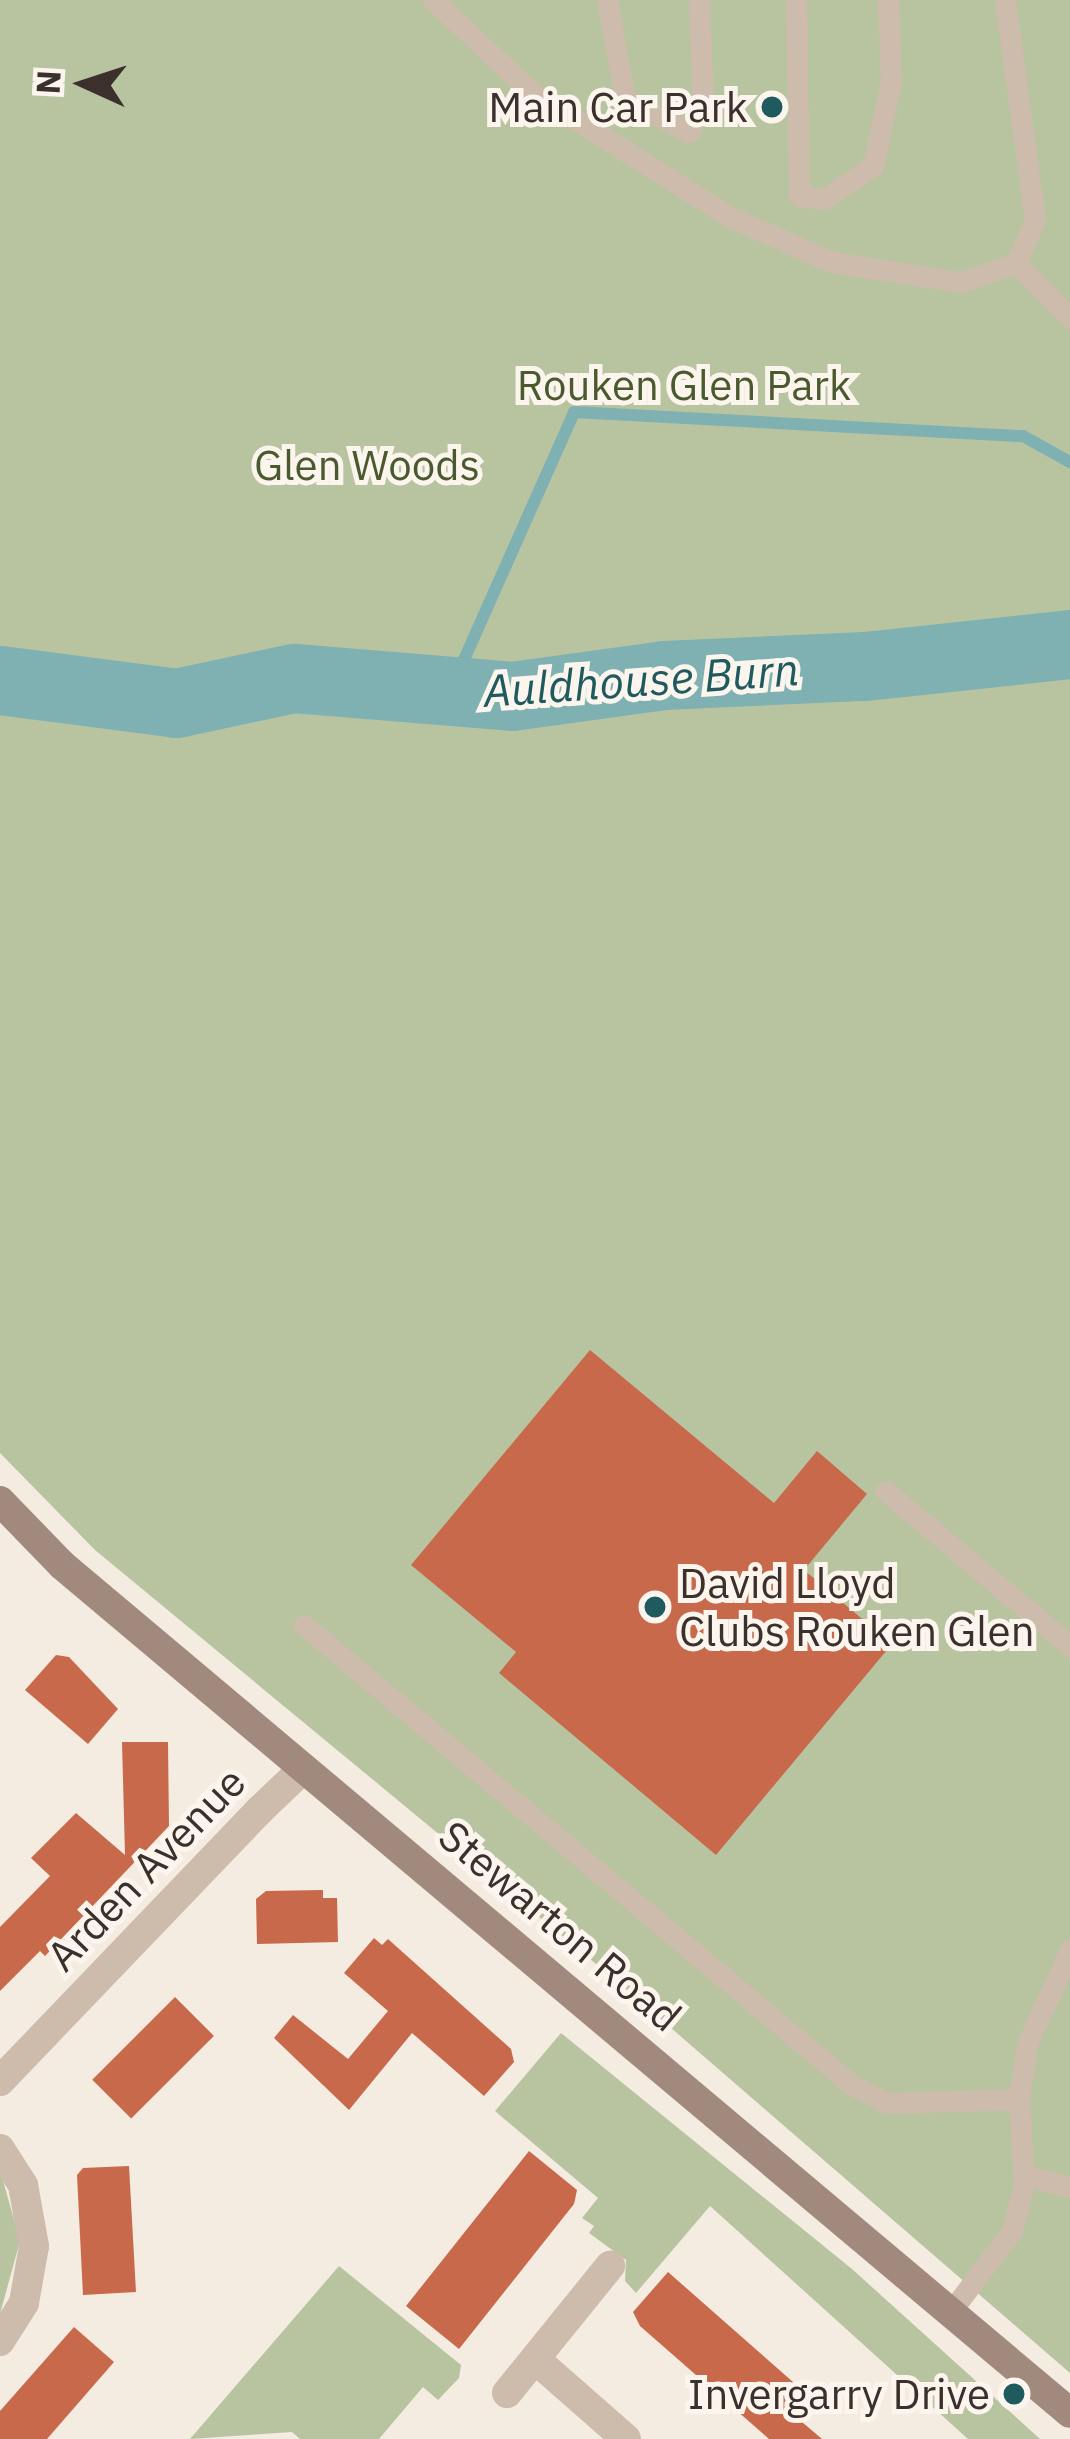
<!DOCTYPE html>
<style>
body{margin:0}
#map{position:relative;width:1070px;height:2439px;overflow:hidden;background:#f4ebe1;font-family:"IBM Plex Sans",sans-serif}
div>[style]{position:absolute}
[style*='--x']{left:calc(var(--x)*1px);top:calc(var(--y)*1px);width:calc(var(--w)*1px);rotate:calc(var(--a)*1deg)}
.green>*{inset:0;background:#b8c4a0}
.stream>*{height:12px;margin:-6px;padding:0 6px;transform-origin:6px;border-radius:6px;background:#7fb0b2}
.river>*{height:69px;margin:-34.5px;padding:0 34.5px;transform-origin:34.5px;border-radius:34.5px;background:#7fb0b2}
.building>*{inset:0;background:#c8694b;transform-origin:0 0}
.service>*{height:21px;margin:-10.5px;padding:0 10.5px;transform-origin:10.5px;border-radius:10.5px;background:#cdbbac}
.pedestrian>*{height:30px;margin:-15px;padding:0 15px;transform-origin:15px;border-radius:15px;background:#cdbbac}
.minor>*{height:30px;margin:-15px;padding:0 15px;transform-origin:15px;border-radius:15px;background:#cdbbac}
.secondary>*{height:30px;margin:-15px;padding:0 15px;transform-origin:15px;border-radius:15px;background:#a18a7d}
.dots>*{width:33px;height:33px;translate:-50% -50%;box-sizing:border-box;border:6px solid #fbf5ee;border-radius:50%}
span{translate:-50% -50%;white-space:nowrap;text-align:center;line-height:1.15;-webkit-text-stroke:10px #fbf5ee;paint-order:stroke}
.poi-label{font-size:42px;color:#3b302b}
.right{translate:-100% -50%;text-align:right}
.left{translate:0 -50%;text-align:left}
.park-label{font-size:42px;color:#4a5a2e}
.street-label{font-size:42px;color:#3b302b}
.water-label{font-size:45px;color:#1f5a5e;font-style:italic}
.north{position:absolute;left:24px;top:24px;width:120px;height:120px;-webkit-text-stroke:9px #fbf5ee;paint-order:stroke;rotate:273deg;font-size:33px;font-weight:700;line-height:48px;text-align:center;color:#3b302b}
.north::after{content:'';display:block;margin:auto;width:42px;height:54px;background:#3b302b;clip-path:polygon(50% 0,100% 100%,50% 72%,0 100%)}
</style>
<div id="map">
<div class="green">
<div style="clip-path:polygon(0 0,1070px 0,1070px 2373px,619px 1983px,95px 1550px,0 1453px)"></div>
<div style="clip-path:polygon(561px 2033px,852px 2269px,1040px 2439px,968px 2439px,710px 2206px,636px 2293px,625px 2281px,626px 2260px,589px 2233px,594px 2226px,582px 2218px,598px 2198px,495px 2111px)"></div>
<div style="clip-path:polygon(0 2170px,20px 2241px,0 2314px)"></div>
<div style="clip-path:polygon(339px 2266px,461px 2365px,459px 2378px,438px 2400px,423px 2387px,379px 2439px,300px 2439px,292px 2432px,190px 2439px)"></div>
</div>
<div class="stream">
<div style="--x:450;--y:691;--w:305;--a:-66"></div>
<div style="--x:574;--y:412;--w:450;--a:3.1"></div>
<div style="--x:1023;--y:436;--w:54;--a:29"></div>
</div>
<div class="river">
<div style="--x:0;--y:680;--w:177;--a:7.4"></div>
<div style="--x:176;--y:703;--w:121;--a:-12"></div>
<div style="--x:294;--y:678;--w:218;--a:4.7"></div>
<div style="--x:511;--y:696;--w:154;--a:-7.8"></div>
<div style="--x:664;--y:675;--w:201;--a:-2.6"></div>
<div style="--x:865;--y:666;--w:206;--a:-6.1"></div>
</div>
<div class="building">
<div style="clip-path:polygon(590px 1350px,774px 1503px,817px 1451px,867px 1494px,804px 1570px,892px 1644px,716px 1855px,499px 1673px,516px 1652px,411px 1565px)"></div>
<div style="clip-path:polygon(56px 1655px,69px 1657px,118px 1709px,88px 1744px,25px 1690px)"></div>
<div style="clip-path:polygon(122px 1742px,168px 1742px,169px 1826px,45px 1956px,40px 1951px,0 1991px,0 1927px,50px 1876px,31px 1858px,76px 1813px,125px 1855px)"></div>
<div style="clip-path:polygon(323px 1890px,323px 1898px,337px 1898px,338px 1942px,257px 1944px,256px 1899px,266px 1891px)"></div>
<div style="clip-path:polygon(374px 1938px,382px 1945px,388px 1939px,511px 2049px,514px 2062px,484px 2096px,412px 2033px,349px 2110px,274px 2038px,293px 2015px,348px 2059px,388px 2011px,344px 1973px)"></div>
<div style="left:175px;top:1997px;width:55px;height:117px;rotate:45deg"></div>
<div style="clip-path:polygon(529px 2151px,577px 2190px,574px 2204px,459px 2349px,406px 2306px)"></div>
<div style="clip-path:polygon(129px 2166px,136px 2292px,83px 2295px,77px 2175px,83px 2168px)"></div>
<div style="clip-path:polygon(668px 2272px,818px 2404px,802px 2422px,822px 2439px,769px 2439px,640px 2326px,633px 2312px)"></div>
<div style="clip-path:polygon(74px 2327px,114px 2362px,47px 2439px,0 2439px,0 2411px)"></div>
</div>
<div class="service">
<div style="--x:433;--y:0;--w:135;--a:42.9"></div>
<div style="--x:532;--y:92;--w:232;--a:32.3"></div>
<div style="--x:728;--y:216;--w:114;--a:23.9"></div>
<div style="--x:832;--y:262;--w:131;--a:8.8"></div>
<div style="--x:961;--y:282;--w:58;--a:-19.1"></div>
<div style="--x:1016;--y:263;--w:47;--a:-66.2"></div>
<div style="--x:1035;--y:220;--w:222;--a:-97.8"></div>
<div style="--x:607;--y:0;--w:101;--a:79.7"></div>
<div style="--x:625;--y:99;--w:72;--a:27.3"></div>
<div style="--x:689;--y:132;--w:34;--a:-66"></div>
<div style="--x:703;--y:101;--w:101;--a:-92.3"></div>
<div style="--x:796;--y:0;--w:196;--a:89.1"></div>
<div style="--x:799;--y:196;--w:25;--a:7"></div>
<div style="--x:824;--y:199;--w:59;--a:-34"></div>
<div style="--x:873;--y:166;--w:87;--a:-78"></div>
<div style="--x:891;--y:81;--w:81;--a:-92.1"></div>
<div style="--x:1016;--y:263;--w:77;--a:45.5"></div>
<div style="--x:886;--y:1491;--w:241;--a:40.1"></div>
<div style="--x:304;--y:1625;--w:715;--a:40.01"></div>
<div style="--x:852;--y:2085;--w:39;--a:27"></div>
<div style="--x:887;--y:2103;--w:132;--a:-1.7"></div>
<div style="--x:1024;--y:2175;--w:48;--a:14.6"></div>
<div style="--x:952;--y:2310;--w:99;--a:-52.8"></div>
<div style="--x:1012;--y:2231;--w:49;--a:-76"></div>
<div style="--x:1024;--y:2183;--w:84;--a:-93.4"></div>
<div style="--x:1019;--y:2099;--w:56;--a:-81.7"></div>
<div style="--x:1027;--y:2044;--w:103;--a:-65.4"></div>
</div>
<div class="pedestrian">
<div style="--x:261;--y:1809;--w:58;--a:-43.6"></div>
</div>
<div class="minor">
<div style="--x:0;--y:2081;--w:377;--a:-46.2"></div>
<div style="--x:0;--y:2149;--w:43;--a:57.4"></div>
<div style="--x:23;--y:2185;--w:62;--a:79.8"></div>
<div style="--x:34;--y:2246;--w:58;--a:100"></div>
<div style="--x:24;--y:2303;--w:45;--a:122.3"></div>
<div style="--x:535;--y:2359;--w:121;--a:41.3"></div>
<div style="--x:507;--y:2393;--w:164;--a:-51"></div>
</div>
<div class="secondary">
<div style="--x:0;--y:1501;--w:89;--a:45.9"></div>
<div style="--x:62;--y:1565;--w:1317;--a:40.07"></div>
</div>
<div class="dots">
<div style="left:772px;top:107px;background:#1f5a5e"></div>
<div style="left:655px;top:1607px;background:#1f5a5e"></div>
<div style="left:1014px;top:2394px;background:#1f5a5e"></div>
</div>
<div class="poi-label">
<span class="right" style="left:748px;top:107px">Main Car Park</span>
<span class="left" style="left:679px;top:1607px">David Lloyd<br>Clubs Rouken Glen</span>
<span class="right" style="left:990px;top:2394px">Invergarry Drive</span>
</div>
<div class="park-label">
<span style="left:684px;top:385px">Rouken Glen Park</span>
<span style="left:367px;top:465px">Glen Woods</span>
</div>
<div class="street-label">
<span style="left:146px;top:1869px;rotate:-46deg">Arden Avenue</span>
<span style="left:560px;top:1926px;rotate:40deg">Stewarton Road</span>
</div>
<div class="water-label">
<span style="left:641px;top:680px;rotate:-4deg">Auldhouse Burn</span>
</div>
<div class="north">N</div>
</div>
